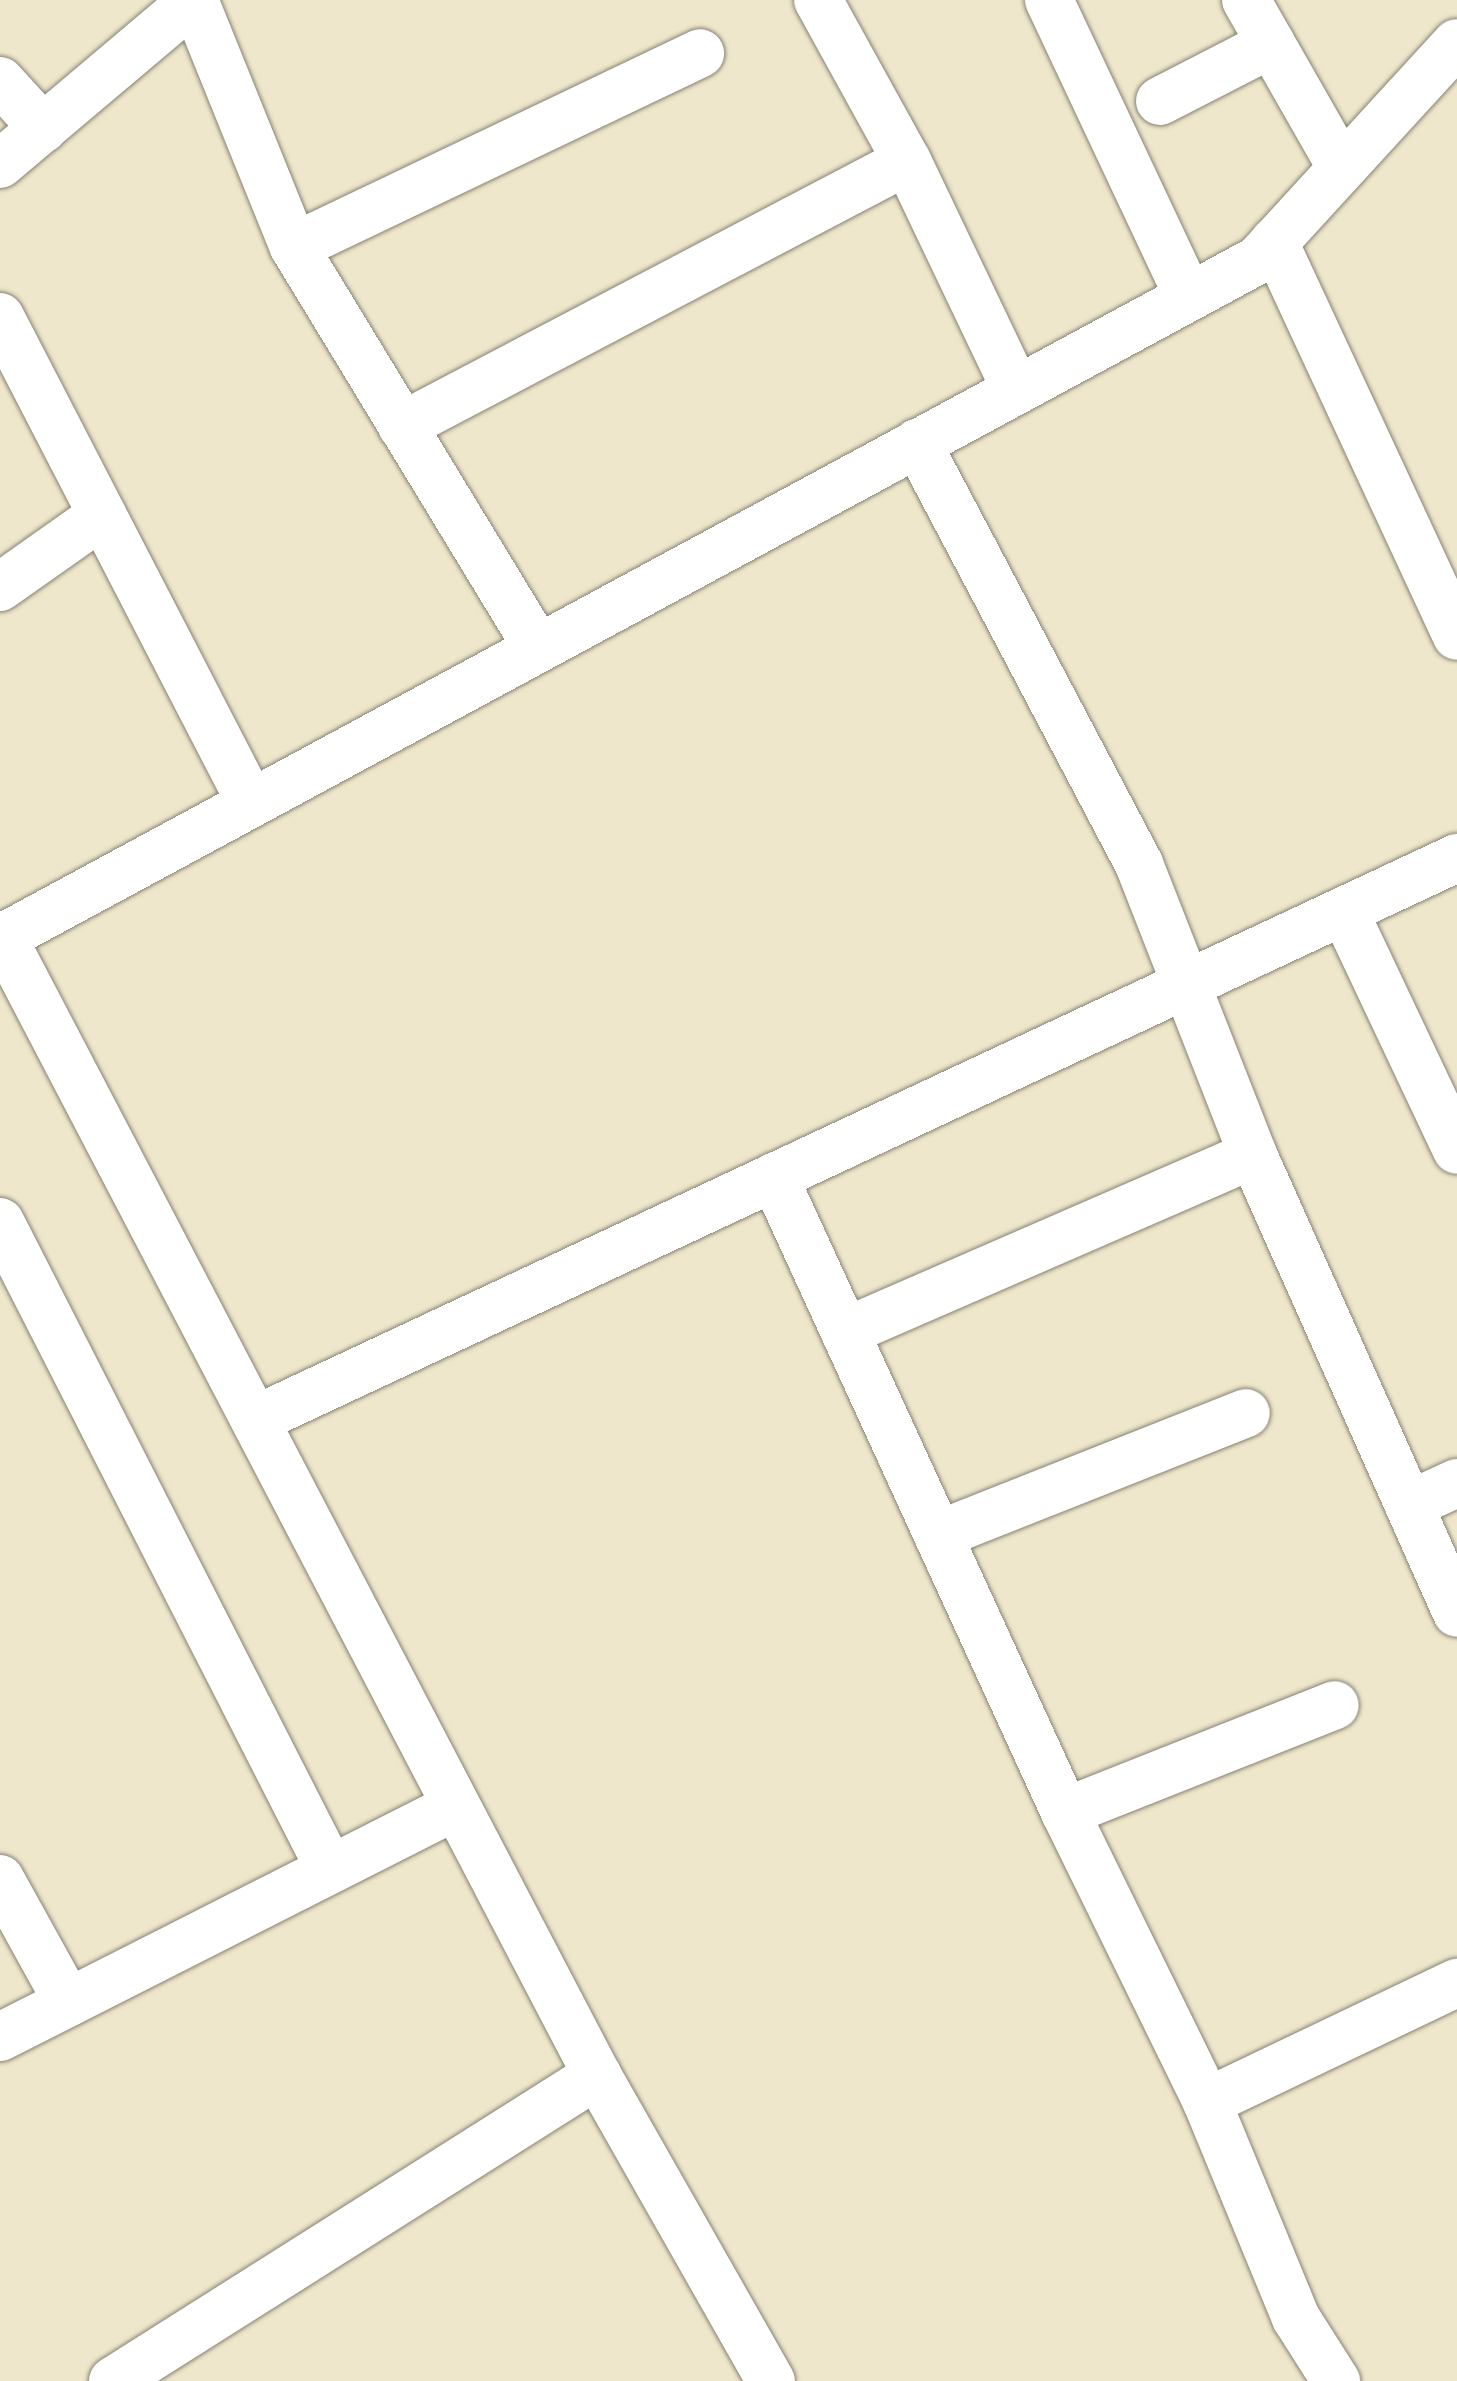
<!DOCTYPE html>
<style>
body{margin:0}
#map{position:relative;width:1457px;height:2381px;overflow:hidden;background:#efe7cb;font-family:"Gentium Book Plus",serif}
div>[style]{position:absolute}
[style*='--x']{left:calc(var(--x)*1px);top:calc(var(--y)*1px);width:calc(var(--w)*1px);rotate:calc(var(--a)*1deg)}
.roads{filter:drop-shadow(0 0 2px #868274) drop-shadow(0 0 2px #868274)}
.minor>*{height:48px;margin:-24px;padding:0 24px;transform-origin:24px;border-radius:24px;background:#fff}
span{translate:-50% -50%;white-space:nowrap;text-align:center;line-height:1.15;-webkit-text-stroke:10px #fdfcf7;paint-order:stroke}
</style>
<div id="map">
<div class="roads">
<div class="minor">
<div style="--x:194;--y:0;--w:266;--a:68"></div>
<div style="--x:294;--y:247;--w:469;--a:58.7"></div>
<div style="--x:818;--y:0;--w:184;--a:61.1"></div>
<div style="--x:907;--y:161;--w:254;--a:64.5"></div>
<div style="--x:1049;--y:0;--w:328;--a:64.8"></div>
<div style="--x:1246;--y:0;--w:193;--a:60.3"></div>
<div style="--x:0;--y:81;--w:64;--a:47.5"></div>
<div style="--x:1160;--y:101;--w:125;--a:-27.2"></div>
<div style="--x:0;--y:164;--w:254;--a:-40.2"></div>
<div style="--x:1274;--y:242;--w:434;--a:65.1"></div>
<div style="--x:294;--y:247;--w:450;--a:-25.5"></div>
<div style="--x:0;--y:317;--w:547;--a:62.69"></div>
<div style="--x:402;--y:426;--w:570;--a:-27.69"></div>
<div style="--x:0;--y:587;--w:125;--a:-35.2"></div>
<div style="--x:1344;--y:911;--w:264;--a:64.7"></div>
<div style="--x:3;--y:938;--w:1283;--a:62.42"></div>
<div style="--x:597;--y:2075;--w:352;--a:60.4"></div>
<div style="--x:0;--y:939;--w:1430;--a:-28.36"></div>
<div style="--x:1258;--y:260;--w:294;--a:-47.5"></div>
<div style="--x:1253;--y:1155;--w:501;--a:65.99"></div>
<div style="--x:774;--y:1177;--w:699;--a:65.38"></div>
<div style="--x:1065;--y:1812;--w:290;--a:-21.6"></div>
<div style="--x:0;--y:1222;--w:726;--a:62.98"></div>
<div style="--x:845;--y:1332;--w:445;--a:-23.5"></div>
<div style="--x:1253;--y:1155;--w:313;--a:-111.4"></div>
<div style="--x:1139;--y:864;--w:476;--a:-117.8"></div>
<div style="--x:255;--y:1420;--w:1327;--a:-25.06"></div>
<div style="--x:1409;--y:1505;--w:53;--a:-24.6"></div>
<div style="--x:938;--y:1535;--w:331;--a:-21.6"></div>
<div style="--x:1065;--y:1812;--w:323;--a:63.9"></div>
<div style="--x:1207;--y:2102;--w:277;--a:-25.5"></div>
<div style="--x:0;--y:1879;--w:141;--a:61.1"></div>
<div style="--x:0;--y:2037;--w:511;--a:-26.87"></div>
<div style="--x:1207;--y:2102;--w:234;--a:67.6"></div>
<div style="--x:1296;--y:2318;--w:75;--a:57.6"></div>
<div style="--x:113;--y:2381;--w:573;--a:-32.3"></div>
</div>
</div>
</div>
